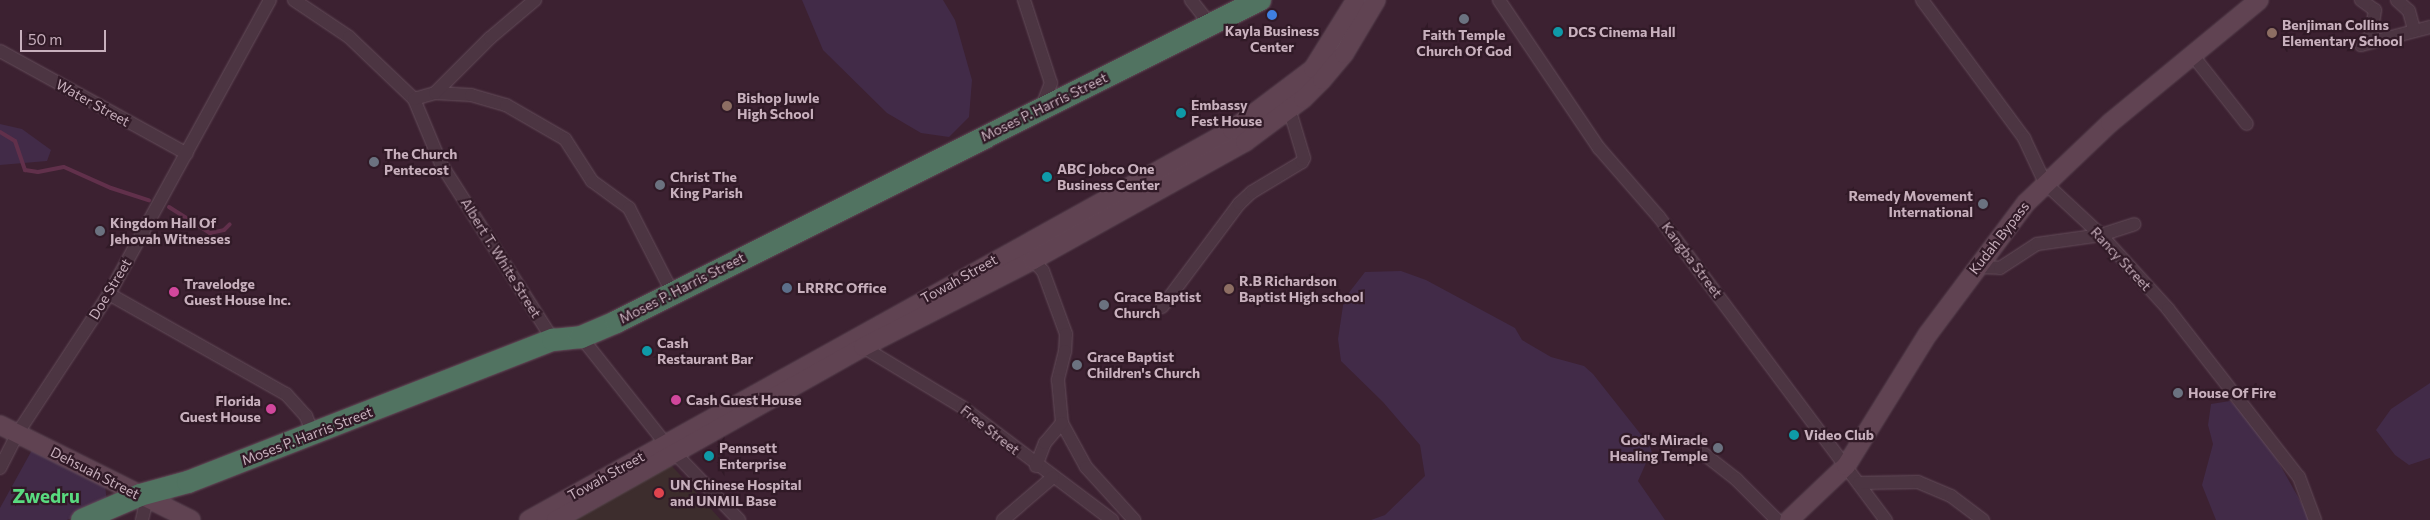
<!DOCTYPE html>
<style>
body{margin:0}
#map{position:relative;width:2430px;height:520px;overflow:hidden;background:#3c2131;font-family:Commissioner,sans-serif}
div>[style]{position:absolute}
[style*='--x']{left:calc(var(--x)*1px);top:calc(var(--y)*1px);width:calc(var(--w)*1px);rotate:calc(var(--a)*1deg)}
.medical>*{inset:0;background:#3d2d2d}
.green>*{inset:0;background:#422b48}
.stream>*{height:4px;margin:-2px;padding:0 2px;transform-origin:2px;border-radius:2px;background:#61304b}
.roads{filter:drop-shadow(0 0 1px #644d5a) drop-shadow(0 0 1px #644d5a)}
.street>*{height:12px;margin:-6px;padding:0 6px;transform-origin:6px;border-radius:6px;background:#4c3542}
.secondary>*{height:18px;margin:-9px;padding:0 9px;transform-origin:9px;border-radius:9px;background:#604352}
.highway>*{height:22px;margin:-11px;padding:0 11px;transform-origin:11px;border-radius:11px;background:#517361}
.dots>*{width:14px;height:14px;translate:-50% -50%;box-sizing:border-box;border:2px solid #311a27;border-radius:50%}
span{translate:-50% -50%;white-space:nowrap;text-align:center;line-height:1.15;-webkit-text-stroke:4.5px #311a27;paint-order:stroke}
.poi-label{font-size:14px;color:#c8b0bd;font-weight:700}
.left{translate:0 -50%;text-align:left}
.right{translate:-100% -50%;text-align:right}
.street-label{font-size:14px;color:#c8b0bd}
.district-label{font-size:19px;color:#59da7f;font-weight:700}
.scale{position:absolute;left:20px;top:30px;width:86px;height:22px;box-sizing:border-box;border:2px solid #c8b0bd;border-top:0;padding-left:6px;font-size:15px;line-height:18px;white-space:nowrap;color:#c8b0bd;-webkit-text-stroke:4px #311a27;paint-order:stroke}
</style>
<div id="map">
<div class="medical">
<div style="clip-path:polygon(671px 465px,721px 520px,574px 520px)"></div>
</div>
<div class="green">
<div style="clip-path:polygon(802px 0,943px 0,955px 20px,972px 80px,969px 117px,949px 137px,921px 133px,887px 113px,823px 50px)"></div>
<div style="clip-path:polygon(0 124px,22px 129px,51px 150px,47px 161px,0 165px)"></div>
<div style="clip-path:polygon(1401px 271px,1426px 280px,1515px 328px,1522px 340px,1551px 357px,1584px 366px,1593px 374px,1650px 446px,1654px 459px,1646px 463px,1638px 481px,1665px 520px,1371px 520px,1385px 515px,1425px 476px,1420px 445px,1383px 402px,1341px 361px,1338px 339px,1344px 299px,1365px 272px)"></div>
<div style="clip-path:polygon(2430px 383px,2430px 458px,2409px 465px,2395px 455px,2376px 430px,2391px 409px)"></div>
<div style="clip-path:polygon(2230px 401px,2246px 415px,2275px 456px,2311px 520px,2216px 520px,2202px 485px,2213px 444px,2208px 425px,2211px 404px)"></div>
<div style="clip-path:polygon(32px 450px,105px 485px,107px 503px,67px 520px,0 520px,0 508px)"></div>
</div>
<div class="stream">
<div style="--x:0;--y:132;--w:17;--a:31"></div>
<div style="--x:15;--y:141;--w:31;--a:71"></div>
<div style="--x:25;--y:170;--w:13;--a:9"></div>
<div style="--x:38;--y:172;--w:26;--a:-11"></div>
<div style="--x:64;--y:167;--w:51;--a:24.1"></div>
<div style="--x:111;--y:188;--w:40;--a:18"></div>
<div style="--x:169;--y:207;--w:49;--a:32.4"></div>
<div style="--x:210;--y:233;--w:14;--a:-12"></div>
<div style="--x:224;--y:230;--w:8;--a:-45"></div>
</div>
<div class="roads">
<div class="street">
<div style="--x:294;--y:0;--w:66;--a:33.9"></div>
<div style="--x:349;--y:37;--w:90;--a:43.6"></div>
<div style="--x:414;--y:99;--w:70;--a:67.4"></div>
<div style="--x:441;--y:164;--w:209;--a:57.5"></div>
<div style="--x:1024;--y:0;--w:87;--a:72"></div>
<div style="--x:1051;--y:83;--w:26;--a:111"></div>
<div style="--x:1191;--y:0;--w:33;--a:52"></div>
<div style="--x:1499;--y:0;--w:179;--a:56"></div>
<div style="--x:1599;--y:148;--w:91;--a:49"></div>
<div style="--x:1659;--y:217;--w:379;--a:53.2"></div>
<div style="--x:1922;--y:0;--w:172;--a:53.5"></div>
<div style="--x:2024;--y:138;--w:50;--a:65"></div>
<div style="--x:2045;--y:183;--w:76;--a:42.9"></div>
<div style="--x:2101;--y:235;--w:100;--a:47.8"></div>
<div style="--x:2168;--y:309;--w:213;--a:52.1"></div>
<div style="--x:2299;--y:477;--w:46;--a:69.6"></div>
<div style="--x:2361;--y:0;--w:17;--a:36"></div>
<div style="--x:2375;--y:10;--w:25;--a:99"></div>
<div style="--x:2371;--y:35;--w:14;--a:135"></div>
<div style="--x:2361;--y:45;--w:71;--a:-14.6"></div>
<div style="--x:2397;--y:0;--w:16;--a:43"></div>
<div style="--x:2409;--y:11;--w:20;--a:75"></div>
<div style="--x:0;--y:51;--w:213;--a:28.8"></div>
<div style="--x:2194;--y:57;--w:85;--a:51.7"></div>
<div style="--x:435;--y:93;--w:36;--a:3"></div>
<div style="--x:471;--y:95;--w:36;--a:16"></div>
<div style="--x:506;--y:105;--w:68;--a:30"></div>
<div style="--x:565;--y:139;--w:50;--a:57.3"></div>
<div style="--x:592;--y:181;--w:46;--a:36.1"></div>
<div style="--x:629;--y:208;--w:97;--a:62.9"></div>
<div style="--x:414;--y:99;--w:22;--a:-16"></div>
<div style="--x:435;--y:93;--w:78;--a:-45"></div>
<div style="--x:490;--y:38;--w:59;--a:-40.2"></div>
<div style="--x:1033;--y:260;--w:15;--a:48"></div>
<div style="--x:1043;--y:271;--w:67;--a:69.9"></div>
<div style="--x:1066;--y:334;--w:17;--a:93"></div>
<div style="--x:1065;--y:351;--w:30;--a:104"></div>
<div style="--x:1058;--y:380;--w:43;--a:84.7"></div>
<div style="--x:1062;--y:423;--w:50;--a:61.4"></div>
<div style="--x:1086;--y:467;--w:72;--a:47.8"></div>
<div style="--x:1976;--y:267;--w:24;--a:2"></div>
<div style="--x:2000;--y:268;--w:44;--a:-33"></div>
<div style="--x:2037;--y:244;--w:65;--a:-8"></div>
<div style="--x:2101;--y:235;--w:35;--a:-18"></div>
<div style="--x:109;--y:294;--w:203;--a:29.5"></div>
<div style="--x:286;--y:394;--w:30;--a:48"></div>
<div style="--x:306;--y:416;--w:19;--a:69"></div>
<div style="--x:1162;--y:307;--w:129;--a:-53.2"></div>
<div style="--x:1239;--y:204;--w:18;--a:-43"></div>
<div style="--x:1252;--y:192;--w:58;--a:-31"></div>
<div style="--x:1302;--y:162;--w:4;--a:-63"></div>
<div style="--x:1304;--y:158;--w:42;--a:-106.7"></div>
<div style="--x:581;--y:337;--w:135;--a:51.6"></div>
<div style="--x:665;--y:443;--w:107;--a:46.1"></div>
<div style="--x:863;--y:347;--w:116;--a:31.2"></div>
<div style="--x:962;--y:407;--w:188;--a:37"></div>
<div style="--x:1704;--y:454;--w:41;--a:38"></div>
<div style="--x:1736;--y:479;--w:58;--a:45"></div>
<div style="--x:1036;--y:466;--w:25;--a:-69"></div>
<div style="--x:1045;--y:443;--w:26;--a:-50"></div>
<div style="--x:0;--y:468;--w:38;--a:-63"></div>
<div style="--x:17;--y:434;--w:168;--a:-56.7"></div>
<div style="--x:109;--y:294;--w:335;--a:-61.3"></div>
<div style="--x:1859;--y:483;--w:59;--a:-1"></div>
<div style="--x:1918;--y:482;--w:36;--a:23"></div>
<div style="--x:1951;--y:496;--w:40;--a:37"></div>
<div style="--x:142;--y:520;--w:23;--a:-77"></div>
<div style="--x:1003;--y:520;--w:66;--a:-40.7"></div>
</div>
<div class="secondary">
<div style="--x:0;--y:425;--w:213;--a:26.4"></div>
<div style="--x:529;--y:520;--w:804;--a:-29.02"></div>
<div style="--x:1232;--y:130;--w:101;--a:-37"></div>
<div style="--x:1313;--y:69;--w:81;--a:-58.1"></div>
<div style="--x:556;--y:520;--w:352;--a:-29.4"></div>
<div style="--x:863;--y:347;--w:191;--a:-27.1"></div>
<div style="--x:1033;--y:260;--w:243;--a:-29.1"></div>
<div style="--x:1245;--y:142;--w:72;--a:-36.6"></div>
<div style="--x:1303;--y:99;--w:27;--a:-45"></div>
<div style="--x:1322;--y:80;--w:34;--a:-50"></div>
<div style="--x:1344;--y:54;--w:63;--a:-59.3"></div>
<div style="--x:1789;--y:520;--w:79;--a:-43.5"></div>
<div style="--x:1846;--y:466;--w:155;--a:-58.2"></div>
<div style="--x:1928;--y:334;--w:164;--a:-53.2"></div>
<div style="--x:2026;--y:203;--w:116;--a:-43.6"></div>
<div style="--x:2110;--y:123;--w:193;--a:-39.5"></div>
</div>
<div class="highway">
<div style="--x:82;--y:520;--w:63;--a:-23.3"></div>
<div style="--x:140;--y:495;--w:50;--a:-15.2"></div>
<div style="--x:188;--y:482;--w:392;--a:-21.3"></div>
<div style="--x:553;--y:340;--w:28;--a:-6"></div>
<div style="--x:581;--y:337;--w:38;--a:-23"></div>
<div style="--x:616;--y:322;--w:720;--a:-26.57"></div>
</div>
</div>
<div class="dots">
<div style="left:1272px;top:15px;background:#3f7fe0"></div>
<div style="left:1464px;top:19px;background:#6b7280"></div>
<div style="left:1558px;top:32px;background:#0f9aa8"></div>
<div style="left:2272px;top:33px;background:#8d6e63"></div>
<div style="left:727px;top:106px;background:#8d6e63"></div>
<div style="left:1181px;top:113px;background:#0f9aa8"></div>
<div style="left:374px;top:162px;background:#6b7280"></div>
<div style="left:1047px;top:177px;background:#0f9aa8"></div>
<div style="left:660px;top:185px;background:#6b7280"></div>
<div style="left:1983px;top:204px;background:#6b7280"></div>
<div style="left:100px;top:231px;background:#6b7280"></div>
<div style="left:787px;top:288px;background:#5c6f8a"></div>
<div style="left:1229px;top:289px;background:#8d6e63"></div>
<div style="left:174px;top:292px;background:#d1479c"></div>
<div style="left:1104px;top:305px;background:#6b7280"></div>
<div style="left:647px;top:351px;background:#0f9aa8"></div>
<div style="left:1077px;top:365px;background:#6b7280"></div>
<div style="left:2178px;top:393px;background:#6b7280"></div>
<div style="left:676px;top:400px;background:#d1479c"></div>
<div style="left:271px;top:409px;background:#d1479c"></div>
<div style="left:1794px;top:435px;background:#0f9aa8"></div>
<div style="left:1718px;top:448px;background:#6b7280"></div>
<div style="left:709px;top:456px;background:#0f9aa8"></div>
<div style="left:659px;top:493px;background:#e0444e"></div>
</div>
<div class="poi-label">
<span class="left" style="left:2282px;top:33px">Benjiman Collins<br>Elementary School</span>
<span style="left:1272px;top:39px">Kayla Business<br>Center</span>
<span class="left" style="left:1568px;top:32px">DCS Cinema Hall</span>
<span style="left:1464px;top:43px">Faith Temple<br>Church Of God</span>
<span class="left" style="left:737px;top:106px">Bishop Juwle<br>High School</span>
<span class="left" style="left:1191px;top:113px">Embassy<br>Fest House</span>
<span class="left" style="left:384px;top:162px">The Church<br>Pentecost</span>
<span class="left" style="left:1057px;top:177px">ABC Jobco One<br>Business Center</span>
<span class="left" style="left:670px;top:185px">Christ The<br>King Parish</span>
<span class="right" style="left:1973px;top:204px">Remedy Movement<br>International</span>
<span class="left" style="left:110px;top:231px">Kingdom Hall Of<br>Jehovah Witnesses</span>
<span class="left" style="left:1239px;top:289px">R.B Richardson<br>Baptist High school</span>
<span class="left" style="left:184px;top:292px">Travelodge<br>Guest House Inc.</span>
<span class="left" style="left:797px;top:288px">LRRRC Office</span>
<span class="left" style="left:1114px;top:305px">Grace Baptist<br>Church</span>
<span class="left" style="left:657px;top:351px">Cash<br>Restaurant Bar</span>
<span class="left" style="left:1087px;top:365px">Grace Baptist<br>Children's Church</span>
<span class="left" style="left:2188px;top:393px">House Of Fire</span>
<span class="left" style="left:686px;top:400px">Cash Guest House</span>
<span class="right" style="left:261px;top:409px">Florida<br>Guest House</span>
<span class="left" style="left:1804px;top:435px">Video Club</span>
<span class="right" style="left:1708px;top:448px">God's Miracle<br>Healing Temple</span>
<span class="left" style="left:719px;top:456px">Pennsett<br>Enterprise</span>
<span class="left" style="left:670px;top:493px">UN Chinese Hospital<br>and UNMIL Base</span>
</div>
<div class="street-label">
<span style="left:93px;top:103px;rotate:29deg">Water Street</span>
<span style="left:1044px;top:107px;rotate:-26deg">Moses P. Harris Street</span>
<span style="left:1999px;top:238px;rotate:-52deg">Kudah Bypass</span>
<span style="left:501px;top:258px;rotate:58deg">Albert T. White Street</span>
<span style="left:2121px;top:259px;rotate:47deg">Rancy Street</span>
<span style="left:1692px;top:260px;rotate:53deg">Kangba Street</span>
<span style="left:959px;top:279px;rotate:-29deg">Towah Street</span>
<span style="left:682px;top:288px;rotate:-27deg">Moses P. Harris Street</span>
<span style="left:110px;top:289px;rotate:-59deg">Doe Street</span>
<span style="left:990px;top:430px;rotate:38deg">Free Street</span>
<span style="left:307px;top:436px;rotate:-21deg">Moses P. Harris Street</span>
<span style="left:95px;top:473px;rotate:27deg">Dehsuah Street</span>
<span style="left:606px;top:476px;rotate:-29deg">Towah Street</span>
</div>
<div class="district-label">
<span style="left:46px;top:496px">Zwedru</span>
</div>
<div class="scale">50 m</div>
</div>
